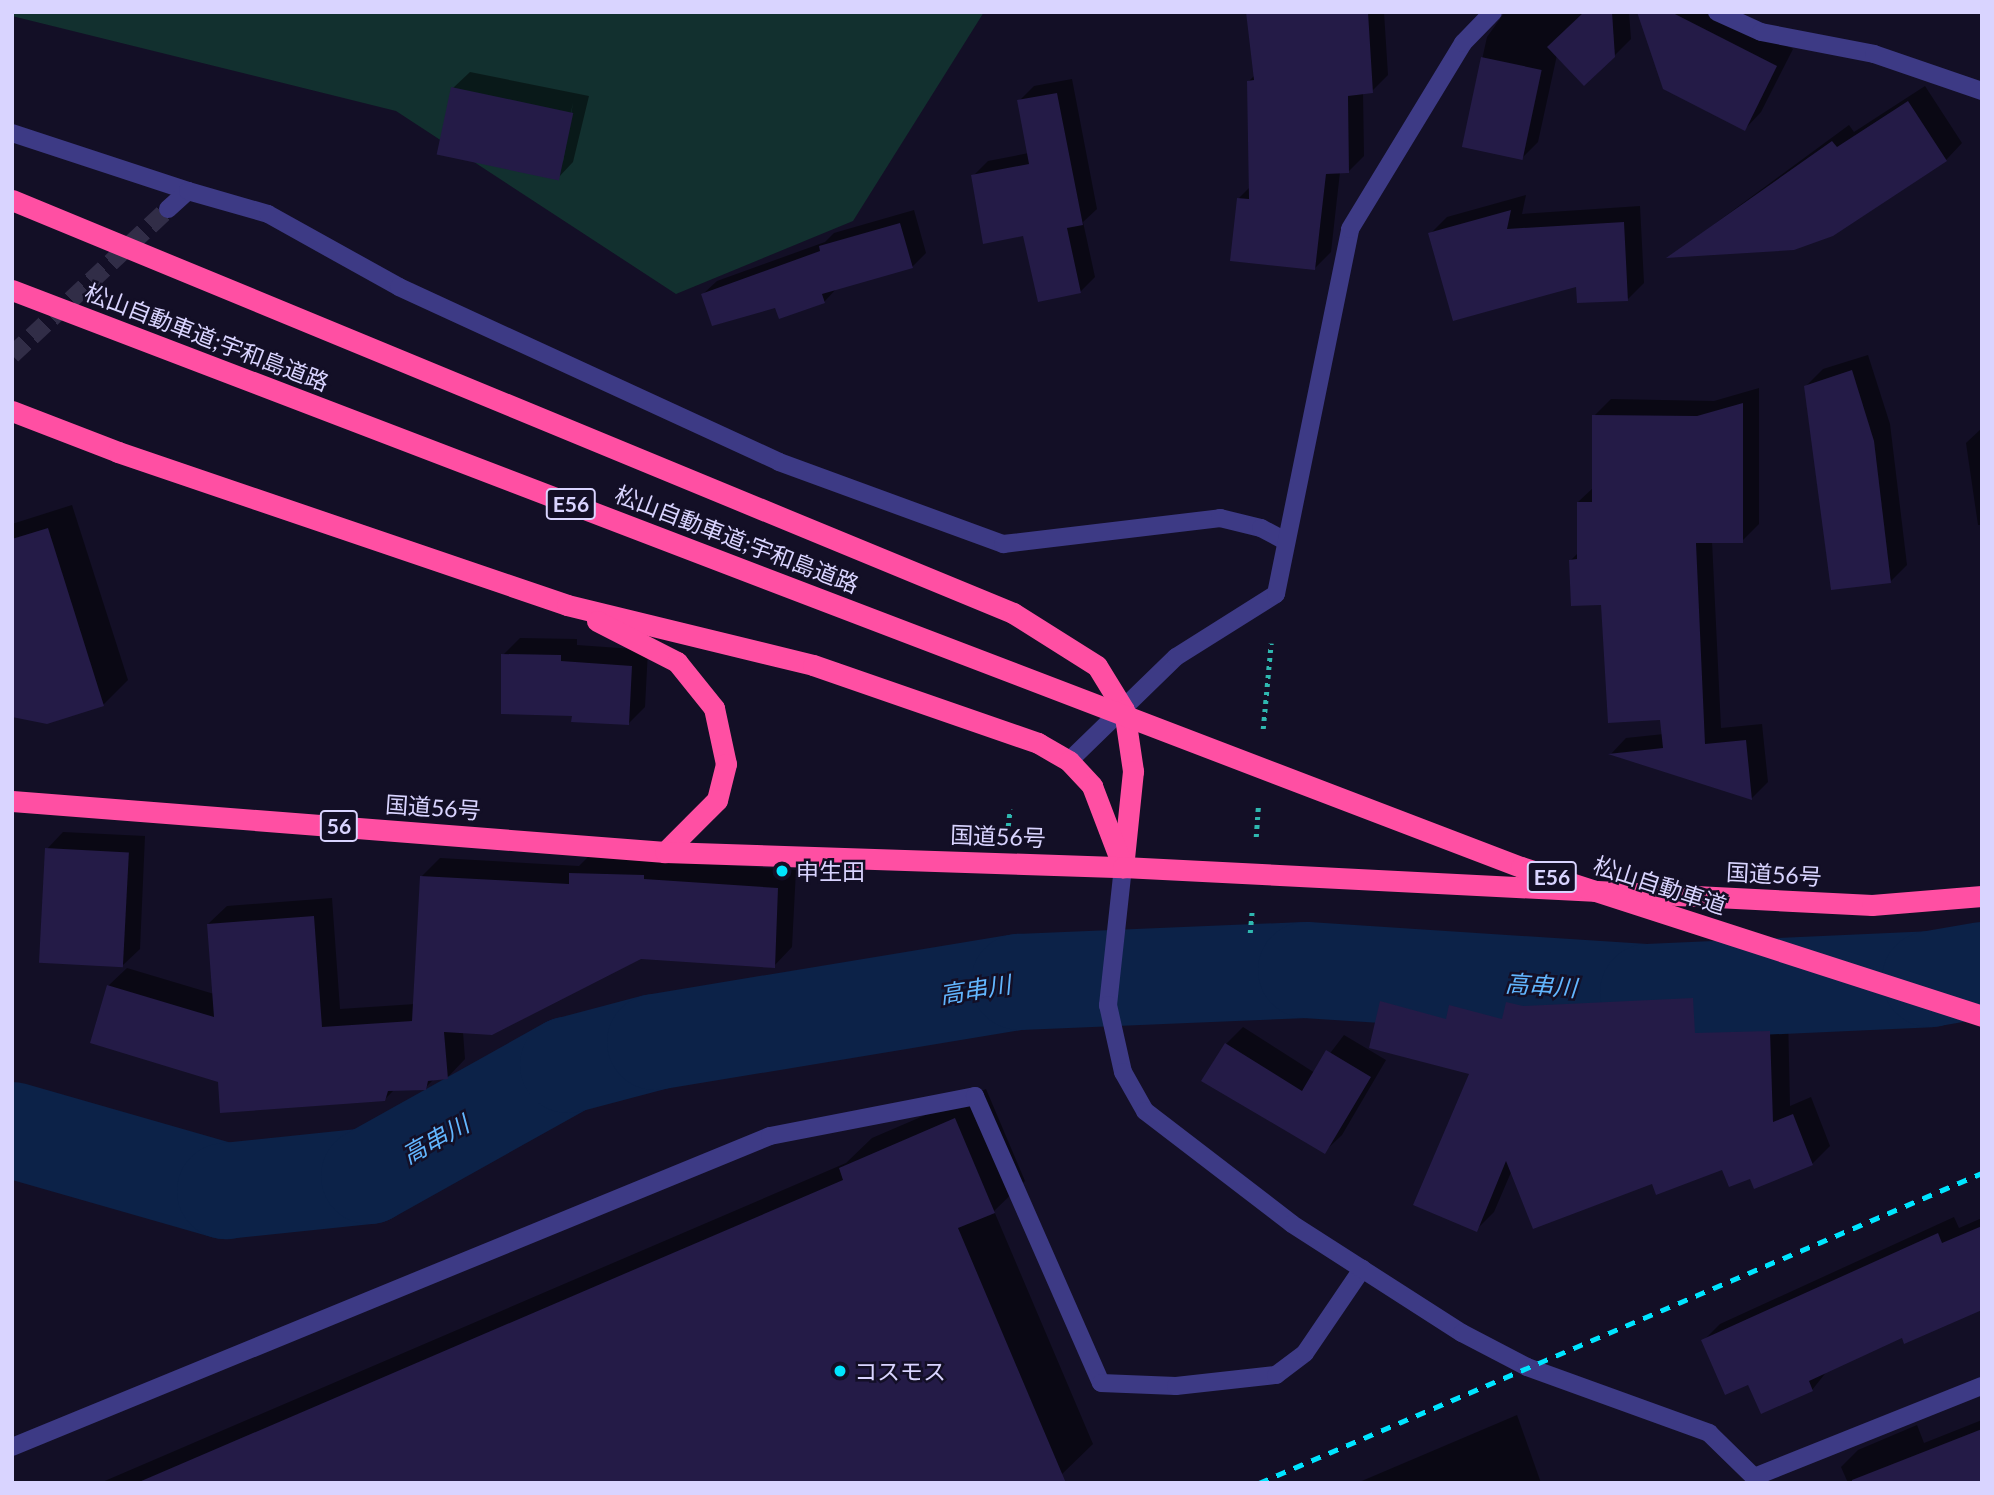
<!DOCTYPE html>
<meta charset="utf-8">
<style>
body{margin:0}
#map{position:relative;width:1994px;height:1495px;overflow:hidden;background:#130f26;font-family:Lato,"Noto Sans JP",sans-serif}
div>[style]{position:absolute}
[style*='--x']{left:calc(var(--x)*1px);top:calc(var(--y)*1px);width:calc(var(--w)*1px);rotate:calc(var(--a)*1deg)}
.green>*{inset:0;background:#12302f}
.shadow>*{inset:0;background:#0007}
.river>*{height:96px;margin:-48px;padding:0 48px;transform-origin:48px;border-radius:48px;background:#0c2248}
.building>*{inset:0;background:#241b47;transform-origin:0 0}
.street-tunnel>*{height:18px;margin-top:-9px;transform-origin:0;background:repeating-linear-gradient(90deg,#312d47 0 18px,transparent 0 27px)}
.path>*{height:4.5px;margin-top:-2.25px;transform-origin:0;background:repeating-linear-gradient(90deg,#2fb8b0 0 3.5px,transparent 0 8.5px)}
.lane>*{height:18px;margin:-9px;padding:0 9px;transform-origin:9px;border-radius:9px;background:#3d3a85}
.street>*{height:18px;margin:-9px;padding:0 9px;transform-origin:9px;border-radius:9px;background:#3d3a85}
.highway>*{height:21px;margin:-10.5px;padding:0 10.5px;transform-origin:10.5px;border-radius:10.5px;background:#ff4fa3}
.rail>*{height:5px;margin-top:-2.5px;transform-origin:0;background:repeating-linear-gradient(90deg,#00e5ff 0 10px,transparent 0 19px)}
.highway-bridge>*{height:21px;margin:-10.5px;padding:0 10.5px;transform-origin:10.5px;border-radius:10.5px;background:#ff4fa3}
.dots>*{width:19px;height:19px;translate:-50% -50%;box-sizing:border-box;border:4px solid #130f26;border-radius:50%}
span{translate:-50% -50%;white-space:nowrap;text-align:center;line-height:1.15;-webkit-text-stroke:5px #130f26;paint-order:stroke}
.shield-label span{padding:2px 5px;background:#130f26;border:2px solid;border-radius:5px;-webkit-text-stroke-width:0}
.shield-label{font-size:21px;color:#d9d4ff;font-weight:700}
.street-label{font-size:23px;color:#d9d4ff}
.poi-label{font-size:23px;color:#d9d4ff}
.left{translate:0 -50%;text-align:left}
.water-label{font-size:24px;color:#62b6ff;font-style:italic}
.frame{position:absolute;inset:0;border:14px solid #d9d4ff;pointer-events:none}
</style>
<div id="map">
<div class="green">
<div style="clip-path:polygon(12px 12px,984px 12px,853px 221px,676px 294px,396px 111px,12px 16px)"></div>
</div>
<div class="shadow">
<div style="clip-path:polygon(1247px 12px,1384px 12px,1388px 75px,1372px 91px,1363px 92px,1364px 156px,1348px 172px,1340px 172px,1331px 252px,1315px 268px,1239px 198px,1251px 186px,1249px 81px,1255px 75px)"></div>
<div style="clip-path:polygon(1505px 12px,1629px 12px,1631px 39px,1614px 56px,1557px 55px,1538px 142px,1521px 159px,1463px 146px,1487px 37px)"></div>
<div style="clip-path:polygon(1639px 12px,1720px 12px,1793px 49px,1761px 112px,1745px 129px)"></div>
<div style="clip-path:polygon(evenodd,470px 72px,589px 96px,573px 162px,557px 179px,453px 88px,470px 72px,573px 103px,563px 162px,560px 162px,573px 103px)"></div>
<div style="clip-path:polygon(1072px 79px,1097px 209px,1083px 222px,1095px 277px,1080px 292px,973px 176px,988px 161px,1029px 153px,1019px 101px,1034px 86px)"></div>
<div style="clip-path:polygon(1925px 86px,1962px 143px,1946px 160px,1671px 256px,1849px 125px,1854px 132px)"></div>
<div style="clip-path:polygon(1526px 195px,1522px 214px,1640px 206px,1644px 283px,1628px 299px,1430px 234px,1447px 217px)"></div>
<div style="clip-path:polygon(914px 210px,926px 253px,912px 267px,837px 288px,824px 302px,776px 306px,703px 294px,717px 281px,825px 242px,834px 233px)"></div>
<div style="clip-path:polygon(1868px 355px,1890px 424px,1907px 565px,1891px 581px,1806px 386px,1823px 369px)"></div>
<div style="clip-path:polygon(1759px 388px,1759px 524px,1742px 541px,1712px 541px,1721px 728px,1762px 724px,1768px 782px,1752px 798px,1611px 754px,1626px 738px,1664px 734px,1662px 718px,1603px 603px,1571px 560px,1579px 552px,1578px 502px,1594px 487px,1594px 416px,1611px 399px,1714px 401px)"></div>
<div style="clip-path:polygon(1982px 428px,1982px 525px,1978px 525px,1966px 443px)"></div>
<div style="clip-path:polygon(72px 505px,128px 680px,104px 704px,47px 722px,12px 715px,12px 524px)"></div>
<div style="clip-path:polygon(520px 638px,577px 639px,577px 645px,648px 650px,645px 707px,628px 724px,574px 714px,503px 655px)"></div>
<div style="clip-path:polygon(63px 832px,145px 836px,140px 949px,123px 965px,47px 849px)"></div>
<div style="clip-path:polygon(589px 856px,796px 870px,792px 947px,774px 966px,641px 957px,463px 1032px,465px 1059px,447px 1078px,435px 1078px,425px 1088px,395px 1089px,385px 1099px,220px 1080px,108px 986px,127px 968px,214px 994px,208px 924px,227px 906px,332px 898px,340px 1009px,415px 1004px,422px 876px,440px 858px,579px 866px)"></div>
<div style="clip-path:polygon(1710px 981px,1713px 1016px,1788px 1014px,1790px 1106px,1811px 1097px,1830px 1146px,1812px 1164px,1751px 1176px,1723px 1168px,1653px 1182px,1512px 1170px,1494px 1212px,1476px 1230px,1471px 1073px,1382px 1002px,1400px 984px,1457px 999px,1469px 988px,1511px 999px,1526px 984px,1542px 988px)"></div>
<div style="clip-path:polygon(1243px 1027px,1315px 1073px,1344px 1035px,1386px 1060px,1342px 1135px,1325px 1151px,1226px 1044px)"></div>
<div style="clip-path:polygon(986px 1089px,1025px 1181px,994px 1211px,1093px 1444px,1062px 1474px,1042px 1483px,100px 1483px,846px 1163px,872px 1138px)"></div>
<div style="clip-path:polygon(1954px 1217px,1959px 1228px,1982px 1218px,1982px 1309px,1902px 1336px,1828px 1370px,1812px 1390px,1749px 1383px,1703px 1341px,1720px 1324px)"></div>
<div style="clip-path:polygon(1517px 1415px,1541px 1483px,1357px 1483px)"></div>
<div style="clip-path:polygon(1982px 1420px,1982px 1483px,1848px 1483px,1841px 1467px,1858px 1450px,1917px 1425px,1924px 1443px)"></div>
</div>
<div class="river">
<div style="--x:12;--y:1130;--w:222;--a:16"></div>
<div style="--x:225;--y:1191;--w:145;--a:-5.9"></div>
<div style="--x:369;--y:1176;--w:228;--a:-29.2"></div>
<div style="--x:568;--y:1065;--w:90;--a:-14.8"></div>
<div style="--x:655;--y:1042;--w:369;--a:-9.4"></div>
<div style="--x:1019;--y:982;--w:287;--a:-2.4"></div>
<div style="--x:1306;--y:970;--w:343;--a:3.7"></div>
<div style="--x:1648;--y:992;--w:282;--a:-2.6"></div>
<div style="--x:1930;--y:979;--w:53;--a:-9.8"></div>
</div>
<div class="building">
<div style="clip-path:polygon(1246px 12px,1368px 12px,1373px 93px,1348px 96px,1349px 173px,1326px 174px,1315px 270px,1230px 261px,1237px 198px,1249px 199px,1247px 81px,1254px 80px)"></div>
<div style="clip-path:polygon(1584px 12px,1612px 12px,1615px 57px,1584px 86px,1547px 47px)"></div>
<div style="clip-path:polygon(1637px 12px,1671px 12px,1777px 66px,1745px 131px,1663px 89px)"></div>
<div style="left:1481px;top:57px;width:62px;height:92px;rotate:12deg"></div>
<div style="left:451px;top:87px;width:125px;height:69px;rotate:12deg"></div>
<div style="clip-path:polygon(1057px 93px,1083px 225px,1067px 228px,1081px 293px,1038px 302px,1023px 236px,983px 244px,971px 175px,1029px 164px,1017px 100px)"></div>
<div style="clip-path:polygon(1908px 101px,1947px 161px,1833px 236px,1794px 250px,1666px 258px,1832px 141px,1837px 147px)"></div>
<div style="clip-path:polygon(1511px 210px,1507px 229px,1624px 222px,1628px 301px,1577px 303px,1576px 287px,1453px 321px,1428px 233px)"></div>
<div style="clip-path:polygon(900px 223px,913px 268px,822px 294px,825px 303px,779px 319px,775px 308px,712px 326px,701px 294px,820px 251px,819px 246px)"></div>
<div style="clip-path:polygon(1852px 370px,1874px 441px,1891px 583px,1831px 590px,1804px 386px)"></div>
<div style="clip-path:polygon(1743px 403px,1743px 543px,1696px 543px,1705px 744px,1746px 740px,1752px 800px,1608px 754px,1663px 748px,1660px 720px,1608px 723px,1601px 605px,1571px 606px,1569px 560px,1577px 559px,1577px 502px,1592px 502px,1592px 415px,1697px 416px)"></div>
<div style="clip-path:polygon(48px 528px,104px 706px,47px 724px,12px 717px,12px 539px)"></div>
<div style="clip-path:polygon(501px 654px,561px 655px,561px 661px,632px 666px,629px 725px,571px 722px,572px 716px,501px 714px)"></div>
<div style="left:45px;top:848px;width:84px;height:115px;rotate:3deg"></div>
<div style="clip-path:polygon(569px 873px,644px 875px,644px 879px,778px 888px,775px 968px,641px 959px,492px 1035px,444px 1032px,448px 1079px,428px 1081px,426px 1090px,388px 1091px,385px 1101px,220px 1113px,218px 1082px,90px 1043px,107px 985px,214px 1017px,207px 924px,314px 916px,322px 1027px,412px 1021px,420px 876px,569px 884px)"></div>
<div style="clip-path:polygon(1693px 998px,1695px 1033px,1770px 1031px,1773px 1122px,1793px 1114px,1813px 1165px,1754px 1189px,1750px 1179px,1729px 1187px,1722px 1170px,1656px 1195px,1652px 1184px,1533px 1229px,1506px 1161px,1477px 1232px,1413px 1205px,1469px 1074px,1369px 1048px,1380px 1001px,1446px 1019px,1449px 1005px,1502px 1019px,1506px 1002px,1523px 1006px)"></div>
<div style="clip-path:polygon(1225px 1043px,1302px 1091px,1326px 1050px,1371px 1077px,1325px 1154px,1201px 1081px)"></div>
<div style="clip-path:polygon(955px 1118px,995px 1213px,958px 1228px,1066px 1483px,139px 1482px,843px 1180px,839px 1168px)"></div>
<div style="clip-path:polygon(1982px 1226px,1982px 1310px,1904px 1344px,1902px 1338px,1809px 1381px,1813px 1391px,1761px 1414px,1748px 1385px,1725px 1395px,1701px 1340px,1938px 1233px,1942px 1243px)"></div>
<div style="clip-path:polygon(1982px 1429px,1982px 1483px,1852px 1483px,1852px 1480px)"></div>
</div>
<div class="street-tunnel">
<div style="--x:12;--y:355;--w:214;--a:-43.1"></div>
</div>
<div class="path">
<div style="--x:1263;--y:729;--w:86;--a:-84.7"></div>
<div style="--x:1008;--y:826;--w:17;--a:-83"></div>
<div style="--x:1256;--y:837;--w:30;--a:-86"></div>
<div style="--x:1250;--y:933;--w:21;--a:-85"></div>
</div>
<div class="lane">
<div style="--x:1717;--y:12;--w:48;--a:24.4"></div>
<div style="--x:1761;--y:32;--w:115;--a:11"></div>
<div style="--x:1874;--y:54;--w:114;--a:18.9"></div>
<div style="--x:12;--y:1447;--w:819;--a:-22.31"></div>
<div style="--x:770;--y:1136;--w:209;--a:-11"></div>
<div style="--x:975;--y:1096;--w:313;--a:66.3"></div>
<div style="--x:1101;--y:1383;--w:75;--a:2.3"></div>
<div style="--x:1176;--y:1386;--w:101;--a:-6.3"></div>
<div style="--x:1276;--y:1375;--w:36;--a:-37"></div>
<div style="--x:1305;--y:1353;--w:102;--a:-55.8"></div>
<div style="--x:1754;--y:1477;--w:245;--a:-21.8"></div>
</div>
<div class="street">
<div style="--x:12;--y:133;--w:185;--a:18.2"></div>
<div style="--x:168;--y:209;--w:27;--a:-42"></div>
<div style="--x:188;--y:191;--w:83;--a:16"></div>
<div style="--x:268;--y:214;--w:150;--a:29.1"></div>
<div style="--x:399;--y:287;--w:418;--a:24.7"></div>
<div style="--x:779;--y:462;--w:239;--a:20.1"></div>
<div style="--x:1003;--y:544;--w:219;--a:-6.8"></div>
<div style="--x:1220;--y:518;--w:42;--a:13.7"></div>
<div style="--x:1261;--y:528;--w:26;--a:28"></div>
<div style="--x:1069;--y:761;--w:149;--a:-44.2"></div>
<div style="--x:1176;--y:657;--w:118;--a:-32.2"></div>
<div style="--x:1276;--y:594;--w:372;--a:-78.5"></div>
<div style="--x:1350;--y:229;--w:218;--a:-58.7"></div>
<div style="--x:1463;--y:43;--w:43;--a:-45.9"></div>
<div style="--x:1123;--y:867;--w:139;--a:96.2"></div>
<div style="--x:1108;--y:1005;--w:69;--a:77.4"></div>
<div style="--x:1123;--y:1072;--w:45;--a:60.6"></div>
<div style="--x:1145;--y:1111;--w:185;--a:37.5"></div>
<div style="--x:1292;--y:1224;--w:202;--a:32.7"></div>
<div style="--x:1462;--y:1333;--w:73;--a:27.6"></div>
<div style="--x:1527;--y:1367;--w:194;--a:19.9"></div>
<div style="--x:1709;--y:1433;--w:71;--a:44.4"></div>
</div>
<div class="highway">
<div style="--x:12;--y:200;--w:1083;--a:22.42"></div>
<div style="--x:1013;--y:613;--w:99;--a:32.2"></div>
<div style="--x:1097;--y:666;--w:52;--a:58.5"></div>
<div style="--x:1124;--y:710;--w:62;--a:81.6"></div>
<div style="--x:1133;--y:771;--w:97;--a:95.9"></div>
<div style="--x:12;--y:411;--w:114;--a:21.1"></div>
<div style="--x:118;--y:452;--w:474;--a:18.8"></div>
<div style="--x:567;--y:605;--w:253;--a:13.7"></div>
<div style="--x:813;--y:665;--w:238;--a:19.1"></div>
<div style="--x:1038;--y:743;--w:36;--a:30"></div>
<div style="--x:1069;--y:761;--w:34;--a:47"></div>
<div style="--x:1092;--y:786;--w:81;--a:69.1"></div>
<div style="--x:597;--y:621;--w:90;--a:27.1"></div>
<div style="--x:677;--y:662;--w:59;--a:51.2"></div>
<div style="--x:714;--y:708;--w:57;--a:77.9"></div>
<div style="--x:726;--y:764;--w:37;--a:104"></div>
<div style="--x:717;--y:800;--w:74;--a:135"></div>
<div style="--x:12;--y:801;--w:655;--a:4.47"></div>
<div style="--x:665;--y:852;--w:458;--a:1.9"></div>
<div style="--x:1123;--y:867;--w:750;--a:2.9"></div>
<div style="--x:1872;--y:905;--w:110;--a:-4.7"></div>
</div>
<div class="rail">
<div style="--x:1259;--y:1483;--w:787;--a:-23.21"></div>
</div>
<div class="highway-bridge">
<div style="--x:12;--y:290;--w:1616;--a:20.93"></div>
<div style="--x:1521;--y:867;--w:484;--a:17.9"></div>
</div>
<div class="dots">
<div style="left:782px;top:871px;background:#00e5ff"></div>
<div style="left:840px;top:1371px;background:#00e5ff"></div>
</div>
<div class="shield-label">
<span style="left:571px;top:504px">E56</span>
<span style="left:339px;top:826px">56</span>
<span style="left:1552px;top:877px">E56</span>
</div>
<div class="street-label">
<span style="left:207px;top:337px;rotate:21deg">松山自動車道;宇和島道路</span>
<span style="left:737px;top:539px;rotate:21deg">松山自動車道;宇和島道路</span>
<span style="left:433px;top:807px;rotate:4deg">国道56号</span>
<span style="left:998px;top:836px;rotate:2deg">国道56号</span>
<span style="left:1774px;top:874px;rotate:3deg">国道56号</span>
<span style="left:1660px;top:885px;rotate:18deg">松山自動車道</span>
</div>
<div class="poi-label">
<span class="left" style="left:796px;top:871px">申生田</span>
<span class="left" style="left:854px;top:1371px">コスモス</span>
</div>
<div class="water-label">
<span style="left:1541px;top:985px;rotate:4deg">高串川</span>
<span style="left:975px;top:989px;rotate:-9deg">高串川</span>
<span style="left:435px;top:1139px;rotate:-29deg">高串川</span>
</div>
<div class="frame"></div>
</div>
